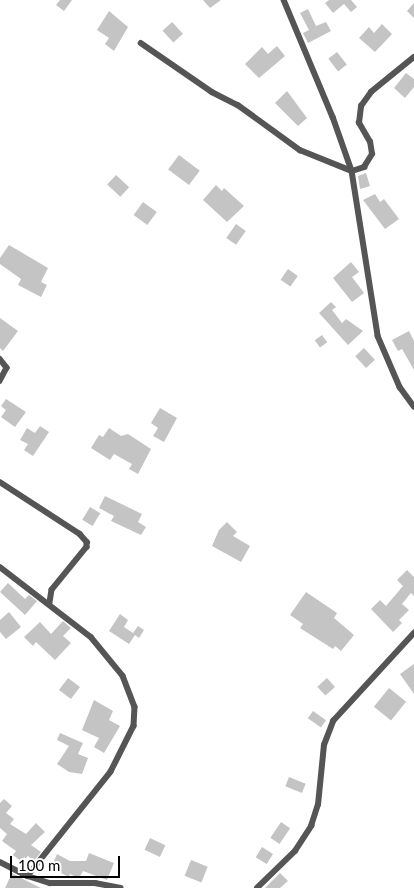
<!DOCTYPE html>
<style>
body{margin:0}
#map{position:relative;width:414px;height:888px;overflow:hidden;background:#fff;font-family:Lato,sans-serif}
div>[style]{position:absolute}
[style*='--x']{left:calc(var(--x)*1px);top:calc(var(--y)*1px);width:calc(var(--w)*1px);rotate:calc(var(--a)*1deg)}
.building>*{inset:0;background:#c4c4c4;transform-origin:0 0}
.minor>*{height:5.5px;margin:-2.75px;padding:0 2.75px;transform-origin:2.75px;border-radius:2.75px;background:#555}
span{translate:-50% -50%;white-space:nowrap;text-align:center;line-height:1.15;-webkit-text-stroke:4px #fff;paint-order:stroke}
.scale{position:absolute;left:10px;top:856px;width:110px;height:22px;box-sizing:border-box;border:2px solid #000;border-top:0;padding-left:6px;font-size:15px;line-height:18px;white-space:nowrap;color:#000;-webkit-text-stroke:4px #fff;paint-order:stroke}
</style>
<div id="map">
<div class="building">
<div style="clip-path:polygon(60px 0,72px 0,64px 11px,56px 5px)"></div>
<div style="clip-path:polygon(203px 0,221px 0,210px 8px)"></div>
<div style="clip-path:polygon(329px 0,351px 0,357px 7px,351px 12px,344px 4px,333px 13px,325px 3px)"></div>
<div style="clip-path:polygon(414px 3px,414px 18px,407px 11px)"></div>
<div style="clip-path:polygon(308px 9px,316px 26px,326px 22px,331px 31px,308px 43px,303px 33px,309px 30px,300px 13px)"></div>
<div style="clip-path:polygon(109px 11px,128px 27px,114px 51px,105px 44px,109px 38px,97px 30px)"></div>
<div style="left:172px;top:22px;width:16px;height:13px;rotate:47deg"></div>
<div style="clip-path:polygon(382px 24px,392px 34px,375px 52px,359px 38px,369px 27px,374px 33px)"></div>
<div style="clip-path:polygon(277px 46px,285px 56px,259px 78px,245px 64px,262px 47px,268px 54px)"></div>
<div style="left:337px;top:52px;width:16px;height:11px;rotate:52deg"></div>
<div style="clip-path:polygon(406px 73px,414px 79px,414px 87px,405px 98px,394px 88px)"></div>
<div style="clip-path:polygon(287px 91px,307px 118px,298px 126px,275px 103px)"></div>
<div style="left:179px;top:155px;width:26px;height:18px;rotate:37deg"></div>
<div style="clip-path:polygon(366px 173px,370px 186px,360px 189px,358px 176px)"></div>
<div style="left:116px;top:175px;width:18px;height:13px;rotate:43deg"></div>
<div style="clip-path:polygon(216px 185px,222px 191px,224px 188px,244px 206px,227px 222px,203px 200px)"></div>
<div style="clip-path:polygon(375px 194px,380px 202px,384px 199px,399px 219px,385px 229px,363px 200px)"></div>
<div style="left:143px;top:202px;width:17px;height:16px;rotate:36deg"></div>
<div style="left:236px;top:224px;width:12px;height:17px;rotate:35deg"></div>
<div style="clip-path:polygon(9px 245px,48px 268px,41px 282px,47px 285px,41px 297px,18px 285px,21px 279px,0 264px,0 258px)"></div>
<div style="clip-path:polygon(351px 262px,359px 272px,352px 277px,364px 293px,352px 302px,333px 278px)"></div>
<div style="left:288px;top:269px;width:12px;height:13px;rotate:35deg"></div>
<div style="clip-path:polygon(331px 302px,336px 307px,332px 310px,342px 323px,346px 319px,363px 331px,348px 345px,319px 313px)"></div>
<div style="clip-path:polygon(0 318px,18px 331px,3px 351px,0 348px)"></div>
<div style="clip-path:polygon(409px 331px,414px 341px,414px 370px,402px 349px,398px 351px,392px 340px)"></div>
<div style="left:322px;top:335px;width:9px;height:9px;rotate:54deg"></div>
<div style="left:364px;top:348px;width:16px;height:12px;rotate:47deg"></div>
<div style="clip-path:polygon(6px 399px,26px 412px,15px 427px,1px 417px,6px 410px,1px 406px)"></div>
<div style="clip-path:polygon(160px 408px,177px 418px,164px 442px,153px 436px,158px 428px,151px 423px)"></div>
<div style="clip-path:polygon(40px 426px,49px 432px,33px 456px,24px 450px,28px 444px,20px 440px,27px 428px,35px 433px)"></div>
<div style="clip-path:polygon(109px 428px,121px 436px,128px 434px,151px 449px,138px 474px,129px 469px,132px 464px,114px 454px,110px 460px,91px 448px,99px 435px,103px 437px)"></div>
<div style="clip-path:polygon(105px 496px,142px 514px,138px 522px,146px 527px,141px 535px,111px 521px,114px 516px,99px 508px)"></div>
<div style="left:90px;top:507px;width:12px;height:15px;rotate:31deg"></div>
<div style="clip-path:polygon(227px 522px,237px 532px,233px 536px,250px 546px,241px 562px,212px 546px,219px 530px)"></div>
<div style="clip-path:polygon(407px 570px,414px 577px,414px 596px,411px 593px,402px 604px,409px 610px,399px 620px,402px 623px,393px 632px,371px 609px,380px 600px,386px 606px,403px 586px,397px 580px)"></div>
<div style="clip-path:polygon(8px 583px,25px 599px,29px 595px,37px 601px,25px 615px,0 592px)"></div>
<div style="clip-path:polygon(306px 592px,337px 613px,334px 618px,354px 635px,341px 651px,335px 646px,333px 649px,300px 628px,303px 624px,290px 615px)"></div>
<div style="clip-path:polygon(9px 612px,21px 627px,6px 639px,0 632px,0 620px)"></div>
<div style="clip-path:polygon(120px 614px,128px 620px,124px 627px,133px 633px,138px 626px,144px 630px,139px 638px,135px 635px,129px 644px,109px 631px)"></div>
<div style="clip-path:polygon(63px 621px,71px 628px,63px 636px,71px 643px,55px 660px,36px 642px,33px 646px,24px 637px,40px 622px,51px 634px)"></div>
<div style="clip-path:polygon(414px 664px,414px 694px,400px 674px)"></div>
<div style="left:68px;top:678px;width:15px;height:15px;rotate:37deg"></div>
<div style="left:327px;top:678px;width:12px;height:13px;rotate:48deg"></div>
<div style="left:389px;top:688px;width:22px;height:24px;rotate:39deg"></div>
<div style="clip-path:polygon(94px 700px,113px 711px,109px 720px,120px 726px,104px 753px,94px 747px,99px 738px,82px 730px)"></div>
<div style="left:313px;top:711px;width:16px;height:9px;rotate:35deg"></div>
<div style="clip-path:polygon(60px 733px,83px 743px,78px 754px,88px 758px,82px 774px,69px 772px,57px 764px,69px 746px,57px 740px)"></div>
<div style="left:289px;top:777px;width:18px;height:10px;rotate:22deg"></div>
<div style="clip-path:polygon(4px 799px,12px 806px,6px 813px,14px 819px,10px 824px,26px 834px,36px 823px,45px 832px,31px 845px,41px 852px,34px 861px,28px 856px,22px 862px,13px 855px,16px 851px,2px 841px,7px 834px,0 828px,0 803px)"></div>
<div style="left:281px;top:822px;width:11px;height:19px;rotate:34deg"></div>
<div style="left:150px;top:838px;width:17px;height:13px;rotate:25deg"></div>
<div style="left:262px;top:847px;width:13px;height:12px;rotate:32deg"></div>
<div style="clip-path:polygon(89px 853px,114px 863px,107px 880px,83px 871px,79px 878px,70px 874px,69px 877px,51px 868px,57px 854px,70px 861px,86px 861px)"></div>
<div style="left:191px;top:860px;width:18px;height:17px;rotate:22deg"></div>
<div style="clip-path:polygon(12px 873px,21px 878px,41px 888px,5px 888px)"></div>
<div style="clip-path:polygon(280px 873px,288px 881px,280px 888px,265px 888px)"></div>
</div>
<div class="minor">
<div style="--x:284;--y:0;--w:127;--a:67.3"></div>
<div style="--x:333;--y:117;--w:57;--a:70.6"></div>
<div style="--x:352;--y:171;--w:167;--a:81"></div>
<div style="--x:378;--y:336;--w:56;--a:66.7"></div>
<div style="--x:400;--y:387;--w:24;--a:54"></div>
<div style="--x:141;--y:43;--w:86;--a:34.6"></div>
<div style="--x:212;--y:92;--w:29;--a:27"></div>
<div style="--x:238;--y:105;--w:77;--a:36"></div>
<div style="--x:300;--y:150;--w:56;--a:22"></div>
<div style="--x:352;--y:171;--w:13;--a:-18"></div>
<div style="--x:364;--y:167;--w:15;--a:-58"></div>
<div style="--x:372;--y:154;--w:12;--a:-99"></div>
<div style="--x:370;--y:142;--w:22;--a:-120"></div>
<div style="--x:359;--y:123;--w:17;--a:-83"></div>
<div style="--x:361;--y:106;--w:17;--a:-54"></div>
<div style="--x:371;--y:92;--w:55;--a:-39.1"></div>
<div style="--x:0;--y:359;--w:11;--a:52"></div>
<div style="--x:7;--y:368;--w:15;--a:118"></div>
<div style="--x:0;--y:482;--w:95;--a:33"></div>
<div style="--x:80;--y:534;--w:11;--a:49"></div>
<div style="--x:87;--y:542;--w:5;--a:90"></div>
<div style="--x:87;--y:547;--w:55;--a:129.1"></div>
<div style="--x:52;--y:590;--w:13;--a:99"></div>
<div style="--x:0;--y:567;--w:115;--a:37.6"></div>
<div style="--x:91;--y:637;--w:50;--a:50.6"></div>
<div style="--x:123;--y:676;--w:33;--a:69"></div>
<div style="--x:135;--y:707;--w:19;--a:93"></div>
<div style="--x:134;--y:726;--w:51;--a:116.6"></div>
<div style="--x:111;--y:772;--w:133;--a:128.6"></div>
<div style="--x:0;--y:862;--w:31;--a:27"></div>
<div style="--x:28;--y:876;--w:23;--a:18"></div>
<div style="--x:50;--y:883;--w:45;--a:0"></div>
<div style="--x:95;--y:883;--w:26;--a:11"></div>
<div style="--x:257;--y:888;--w:53;--a:-44.2"></div>
<div style="--x:295;--y:851;--w:30;--a:-57"></div>
<div style="--x:311;--y:826;--w:22;--a:-72"></div>
<div style="--x:318;--y:805;--w:60;--a:-84.3"></div>
<div style="--x:324;--y:745;--w:26;--a:-69"></div>
<div style="--x:333;--y:721;--w:120;--a:-47.4"></div>
</div>
<div class="scale">100 m</div>
</div>
